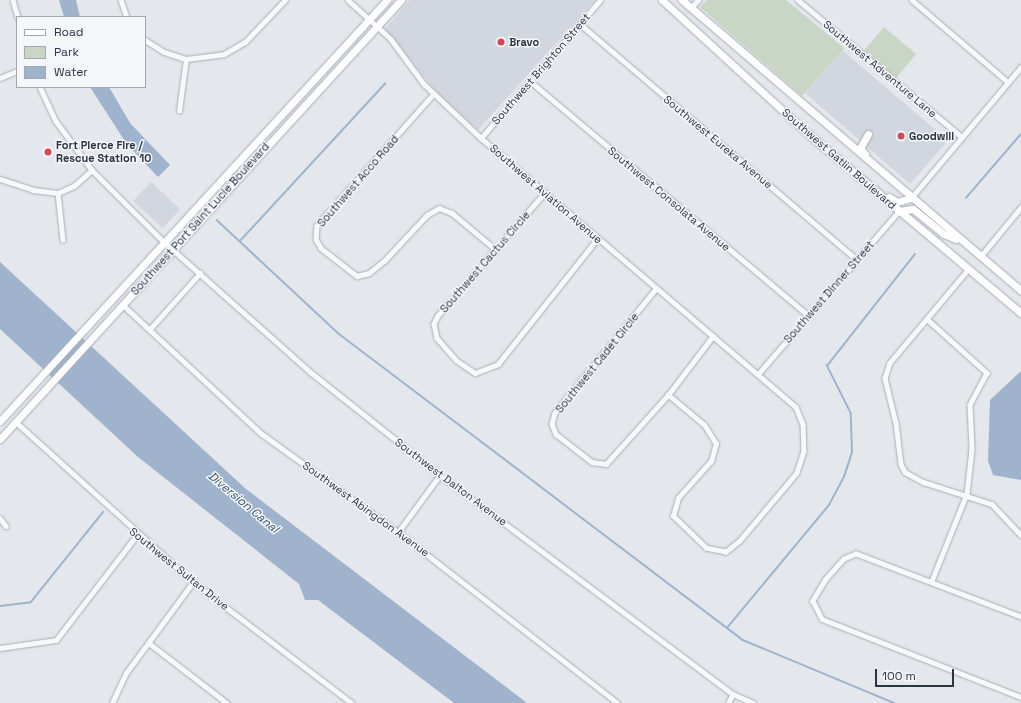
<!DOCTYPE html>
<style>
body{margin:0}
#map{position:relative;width:1021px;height:703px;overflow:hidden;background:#e4e7ec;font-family:"Space Grotesk",sans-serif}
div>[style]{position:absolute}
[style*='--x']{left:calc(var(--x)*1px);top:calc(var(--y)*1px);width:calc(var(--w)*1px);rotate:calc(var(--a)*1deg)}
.built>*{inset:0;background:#d2d6de;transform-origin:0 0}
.green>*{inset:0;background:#c9d6c5;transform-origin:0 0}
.water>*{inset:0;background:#9fb4cc}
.stream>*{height:1.5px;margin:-0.75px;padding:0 0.75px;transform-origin:0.75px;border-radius:0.75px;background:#9fb4cc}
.roads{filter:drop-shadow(0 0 1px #a9aeb7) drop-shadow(0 0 1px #a9aeb7)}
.minor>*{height:4.5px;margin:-2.25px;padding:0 2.25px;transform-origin:2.25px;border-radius:2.25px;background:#f7f8fa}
.primary>*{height:7px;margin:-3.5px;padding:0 3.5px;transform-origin:3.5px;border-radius:3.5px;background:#fff}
.dots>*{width:11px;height:11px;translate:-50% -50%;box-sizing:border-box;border:2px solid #f4f6f9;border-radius:50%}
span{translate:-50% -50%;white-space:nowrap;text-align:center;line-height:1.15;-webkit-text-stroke:3px #f4f6f9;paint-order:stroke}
.poi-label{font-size:11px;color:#2b3445;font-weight:700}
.left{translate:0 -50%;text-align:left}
.street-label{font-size:11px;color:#2b3445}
.water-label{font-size:12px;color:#34527a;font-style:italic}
.legend{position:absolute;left:16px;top:16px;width:130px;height:72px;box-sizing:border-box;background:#f4f6f9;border:1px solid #a4a8b1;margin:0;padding:5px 7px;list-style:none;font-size:12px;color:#2b3445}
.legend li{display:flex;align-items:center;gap:8px;height:20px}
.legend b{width:20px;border:1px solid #a4a8b1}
.scale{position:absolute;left:875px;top:669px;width:79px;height:18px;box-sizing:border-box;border:2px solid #2b3445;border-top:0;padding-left:5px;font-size:12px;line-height:14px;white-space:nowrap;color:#2b3445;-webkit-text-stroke:3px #f4f6f9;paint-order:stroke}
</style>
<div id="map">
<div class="built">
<div style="clip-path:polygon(410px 0,595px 0,478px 130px,439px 95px,385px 29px)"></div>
<div style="clip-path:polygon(842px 50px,944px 137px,945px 144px,910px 184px,805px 93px)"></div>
<div style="left:151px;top:182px;width:40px;height:26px;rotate:43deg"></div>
</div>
<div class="green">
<div style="clip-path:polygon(707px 0,786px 0,844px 48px,802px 96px,700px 7px)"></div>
<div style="left:884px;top:27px;width:42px;height:33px;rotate:40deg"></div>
</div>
<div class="water">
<div style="clip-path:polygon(59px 0,76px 0,80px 17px,64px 17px)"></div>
<div style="clip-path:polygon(90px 87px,109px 87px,130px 123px,170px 165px,158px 177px,126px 143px)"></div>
<div style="clip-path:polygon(0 262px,246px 489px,527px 703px,454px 703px,318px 600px,305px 600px,299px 584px,138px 457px,0 329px)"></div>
<div style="clip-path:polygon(1021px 371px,1021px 480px,993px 475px,988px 461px,990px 400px)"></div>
</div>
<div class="stream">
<div style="--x:966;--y:198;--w:84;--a:-49.3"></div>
<div style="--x:217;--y:220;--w:166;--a:43"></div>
<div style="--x:338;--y:333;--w:508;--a:37.16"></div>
<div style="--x:743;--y:640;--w:164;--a:22.6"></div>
<div style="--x:240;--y:241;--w:214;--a:-47.3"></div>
<div style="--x:0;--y:606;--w:31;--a:-7"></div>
<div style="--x:31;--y:602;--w:115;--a:-51.3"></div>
<div style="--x:727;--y:628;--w:160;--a:-50.3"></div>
<div style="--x:829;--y:505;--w:32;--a:-62"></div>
<div style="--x:844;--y:477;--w:26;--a:-72"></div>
<div style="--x:852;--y:452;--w:38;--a:-92"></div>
<div style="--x:851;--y:414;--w:54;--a:-116.6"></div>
<div style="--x:827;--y:366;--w:142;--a:-51.8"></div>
</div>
<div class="roads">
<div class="minor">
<div style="--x:13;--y:0;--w:18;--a:74"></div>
<div style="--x:121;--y:0;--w:18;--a:71"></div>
<div style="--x:348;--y:0;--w:58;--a:42.2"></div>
<div style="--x:391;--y:39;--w:56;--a:53.7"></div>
<div style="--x:424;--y:84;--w:79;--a:43.5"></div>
<div style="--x:481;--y:138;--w:414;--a:40.5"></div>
<div style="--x:796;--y:407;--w:18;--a:68"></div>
<div style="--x:803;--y:424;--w:27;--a:88"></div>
<div style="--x:804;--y:451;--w:23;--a:108"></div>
<div style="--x:797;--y:473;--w:89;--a:130"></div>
<div style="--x:740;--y:541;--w:18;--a:142"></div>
<div style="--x:726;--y:552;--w:20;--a:-169"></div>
<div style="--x:706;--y:548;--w:46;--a:-135.9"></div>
<div style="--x:673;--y:516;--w:19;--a:-74"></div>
<div style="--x:678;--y:498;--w:50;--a:-48.3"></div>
<div style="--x:711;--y:461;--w:18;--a:-74"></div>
<div style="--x:716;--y:444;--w:22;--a:-122"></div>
<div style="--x:704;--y:425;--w:47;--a:-140.2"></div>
<div style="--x:798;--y:0;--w:214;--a:39.9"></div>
<div style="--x:912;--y:0;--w:126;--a:40.5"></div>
<div style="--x:691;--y:8;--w:11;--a:-49"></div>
<div style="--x:580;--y:24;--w:364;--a:40.4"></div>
<div style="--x:145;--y:40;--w:22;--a:32"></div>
<div style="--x:164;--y:52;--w:23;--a:18"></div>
<div style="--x:186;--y:59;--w:38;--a:-7"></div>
<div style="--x:224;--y:54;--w:24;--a:-30"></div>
<div style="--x:245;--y:42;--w:58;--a:-46.4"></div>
<div style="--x:0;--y:78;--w:18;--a:-22"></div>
<div style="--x:530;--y:81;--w:365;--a:40.1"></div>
<div style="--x:40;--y:87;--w:38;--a:65"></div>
<div style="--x:56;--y:121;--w:61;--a:53.7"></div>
<div style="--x:92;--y:170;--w:100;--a:45"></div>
<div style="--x:163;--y:241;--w:200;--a:41.6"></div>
<div style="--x:313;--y:374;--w:162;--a:38.5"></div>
<div style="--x:440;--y:475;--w:366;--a:36.8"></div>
<div style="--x:733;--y:694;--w:22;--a:24"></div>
<div style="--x:434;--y:94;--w:176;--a:131.6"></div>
<div style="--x:317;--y:226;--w:13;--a:94"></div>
<div style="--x:316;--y:239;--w:10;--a:61"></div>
<div style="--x:321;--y:248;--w:46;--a:37.9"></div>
<div style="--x:357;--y:276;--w:12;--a:-14"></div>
<div style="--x:369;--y:273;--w:19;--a:-39"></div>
<div style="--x:384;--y:261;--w:63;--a:-46.9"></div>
<div style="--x:427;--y:215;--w:14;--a:-30"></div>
<div style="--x:439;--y:208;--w:14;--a:21"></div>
<div style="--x:452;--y:213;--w:56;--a:39.9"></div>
<div style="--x:179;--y:111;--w:52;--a:-82.3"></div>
<div style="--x:481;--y:138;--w:182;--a:-49.2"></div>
<div style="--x:0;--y:179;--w:35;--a:18"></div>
<div style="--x:33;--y:190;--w:25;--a:7"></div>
<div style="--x:58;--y:193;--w:17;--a:-24"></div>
<div style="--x:74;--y:186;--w:24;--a:-42"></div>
<div style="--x:58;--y:193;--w:47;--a:83.9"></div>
<div style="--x:545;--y:193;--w:163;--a:131"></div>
<div style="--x:438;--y:316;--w:9;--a:117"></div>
<div style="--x:434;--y:324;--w:14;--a:78"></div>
<div style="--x:437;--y:338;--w:29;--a:49"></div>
<div style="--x:456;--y:360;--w:23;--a:34"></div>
<div style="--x:475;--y:373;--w:25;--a:-21"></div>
<div style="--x:498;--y:364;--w:159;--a:-51.6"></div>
<div style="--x:911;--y:198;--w:171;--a:-50"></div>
<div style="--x:980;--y:257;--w:65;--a:-50.6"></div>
<div style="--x:969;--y:269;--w:123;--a:130"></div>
<div style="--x:890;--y:363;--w:16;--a:108"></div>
<div style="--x:885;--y:378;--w:46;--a:76.3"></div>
<div style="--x:896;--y:423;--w:41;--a:83"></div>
<div style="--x:901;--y:464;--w:9;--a:63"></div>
<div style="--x:905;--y:472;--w:21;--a:29"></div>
<div style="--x:923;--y:482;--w:72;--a:17.7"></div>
<div style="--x:992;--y:504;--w:42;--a:46.9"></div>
<div style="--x:657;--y:288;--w:161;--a:129.2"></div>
<div style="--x:555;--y:413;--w:11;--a:105"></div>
<div style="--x:552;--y:424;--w:11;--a:68"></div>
<div style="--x:556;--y:434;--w:46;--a:37.9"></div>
<div style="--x:592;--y:462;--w:14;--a:8"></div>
<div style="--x:606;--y:464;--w:93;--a:-48.1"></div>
<div style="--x:668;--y:395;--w:74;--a:-52.7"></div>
<div style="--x:123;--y:305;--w:190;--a:42.9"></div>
<div style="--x:262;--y:434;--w:168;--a:35.8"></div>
<div style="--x:398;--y:532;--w:279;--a:37.9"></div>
<div style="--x:927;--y:319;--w:81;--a:42"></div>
<div style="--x:987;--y:373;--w:36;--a:118"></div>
<div style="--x:970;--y:405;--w:44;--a:87.4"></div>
<div style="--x:972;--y:449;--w:45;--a:96.3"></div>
<div style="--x:967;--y:494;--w:94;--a:111.9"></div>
<div style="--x:150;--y:329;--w:75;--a:-48.2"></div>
<div style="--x:759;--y:373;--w:214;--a:-49.2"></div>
<div style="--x:16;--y:422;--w:239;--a:42.1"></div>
<div style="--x:193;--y:582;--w:200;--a:37.3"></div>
<div style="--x:0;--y:518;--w:10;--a:53"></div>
<div style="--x:398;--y:532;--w:71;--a:-53.6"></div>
<div style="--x:1021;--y:617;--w:177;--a:-159.1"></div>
<div style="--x:856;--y:554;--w:13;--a:157"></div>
<div style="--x:844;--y:559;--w:27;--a:132"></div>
<div style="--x:826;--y:579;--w:26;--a:121"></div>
<div style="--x:813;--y:601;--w:20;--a:63"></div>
<div style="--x:822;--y:619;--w:214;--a:21.4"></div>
<div style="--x:149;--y:643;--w:98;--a:37.6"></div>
<div style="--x:0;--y:648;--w:57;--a:-8.1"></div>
<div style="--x:56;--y:640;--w:133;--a:-52.4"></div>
<div style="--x:112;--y:703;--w:33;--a:-65"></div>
<div style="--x:126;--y:673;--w:113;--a:-53.6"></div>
<div style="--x:728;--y:703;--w:10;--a:-61"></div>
</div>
<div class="primary">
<div style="--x:662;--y:0;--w:195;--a:42.5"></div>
<div style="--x:806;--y:132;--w:281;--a:40.1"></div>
<div style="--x:682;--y:0;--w:447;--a:40.6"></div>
<div style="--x:865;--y:154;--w:8;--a:-130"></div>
<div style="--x:860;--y:148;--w:16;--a:-60"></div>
<div style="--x:889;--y:197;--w:9;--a:32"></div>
<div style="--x:897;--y:202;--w:15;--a:-16"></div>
<div style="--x:899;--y:211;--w:14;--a:-8"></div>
<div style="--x:913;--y:209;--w:40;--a:39"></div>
<div style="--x:944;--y:234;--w:13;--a:23"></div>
<div style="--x:0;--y:421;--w:572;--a:-47.41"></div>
<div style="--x:0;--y:439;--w:595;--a:-47.59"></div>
</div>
</div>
<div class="dots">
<div style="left:501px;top:42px;background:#d1495b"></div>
<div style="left:901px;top:136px;background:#d1495b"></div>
<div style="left:48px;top:152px;background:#d1495b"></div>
</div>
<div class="poi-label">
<span class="left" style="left:509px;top:42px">Bravo</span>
<span class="left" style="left:909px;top:136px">Goodwill</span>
<span class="left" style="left:56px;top:152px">Fort Pierce Fire /<br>Rescue Station 10</span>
</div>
<div class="street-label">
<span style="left:541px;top:69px;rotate:-49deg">Southwest Brighton Street</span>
<span style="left:880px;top:69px;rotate:40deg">Southwest Adventure Lane</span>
<span style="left:718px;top:142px;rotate:40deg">Southwest Eureka Avenue</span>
<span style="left:839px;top:159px;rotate:41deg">Southwest Gatlin Boulevard</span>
<span style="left:358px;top:181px;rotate:-49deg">Southwest Acco Road</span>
<span style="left:546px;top:194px;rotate:41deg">Southwest Aviation Avenue</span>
<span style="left:669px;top:199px;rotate:40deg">Southwest Consolata Avenue</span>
<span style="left:200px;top:219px;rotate:-48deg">Southwest Port Saint Lucie Boulevard</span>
<span style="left:485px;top:262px;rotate:-49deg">Southwest Cactus Circle</span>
<span style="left:829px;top:292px;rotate:-49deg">Southwest Dinner Street</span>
<span style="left:597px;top:363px;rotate:-51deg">Southwest Cadet Circle</span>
<span style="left:451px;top:482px;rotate:37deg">Southwest Dalton Avenue</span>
<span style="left:366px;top:509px;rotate:36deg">Southwest Abingdon Avenue</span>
<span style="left:179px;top:569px;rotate:39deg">Southwest Sultan Drive</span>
</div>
<div class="water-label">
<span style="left:243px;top:503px;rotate:40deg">Diversion Canal</span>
</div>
<ul class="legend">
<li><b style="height:5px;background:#fff"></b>Road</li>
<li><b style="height:11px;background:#c9d6c5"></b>Park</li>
<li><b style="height:11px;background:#9fb4cc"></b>Water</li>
</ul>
<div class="scale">100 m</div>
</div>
